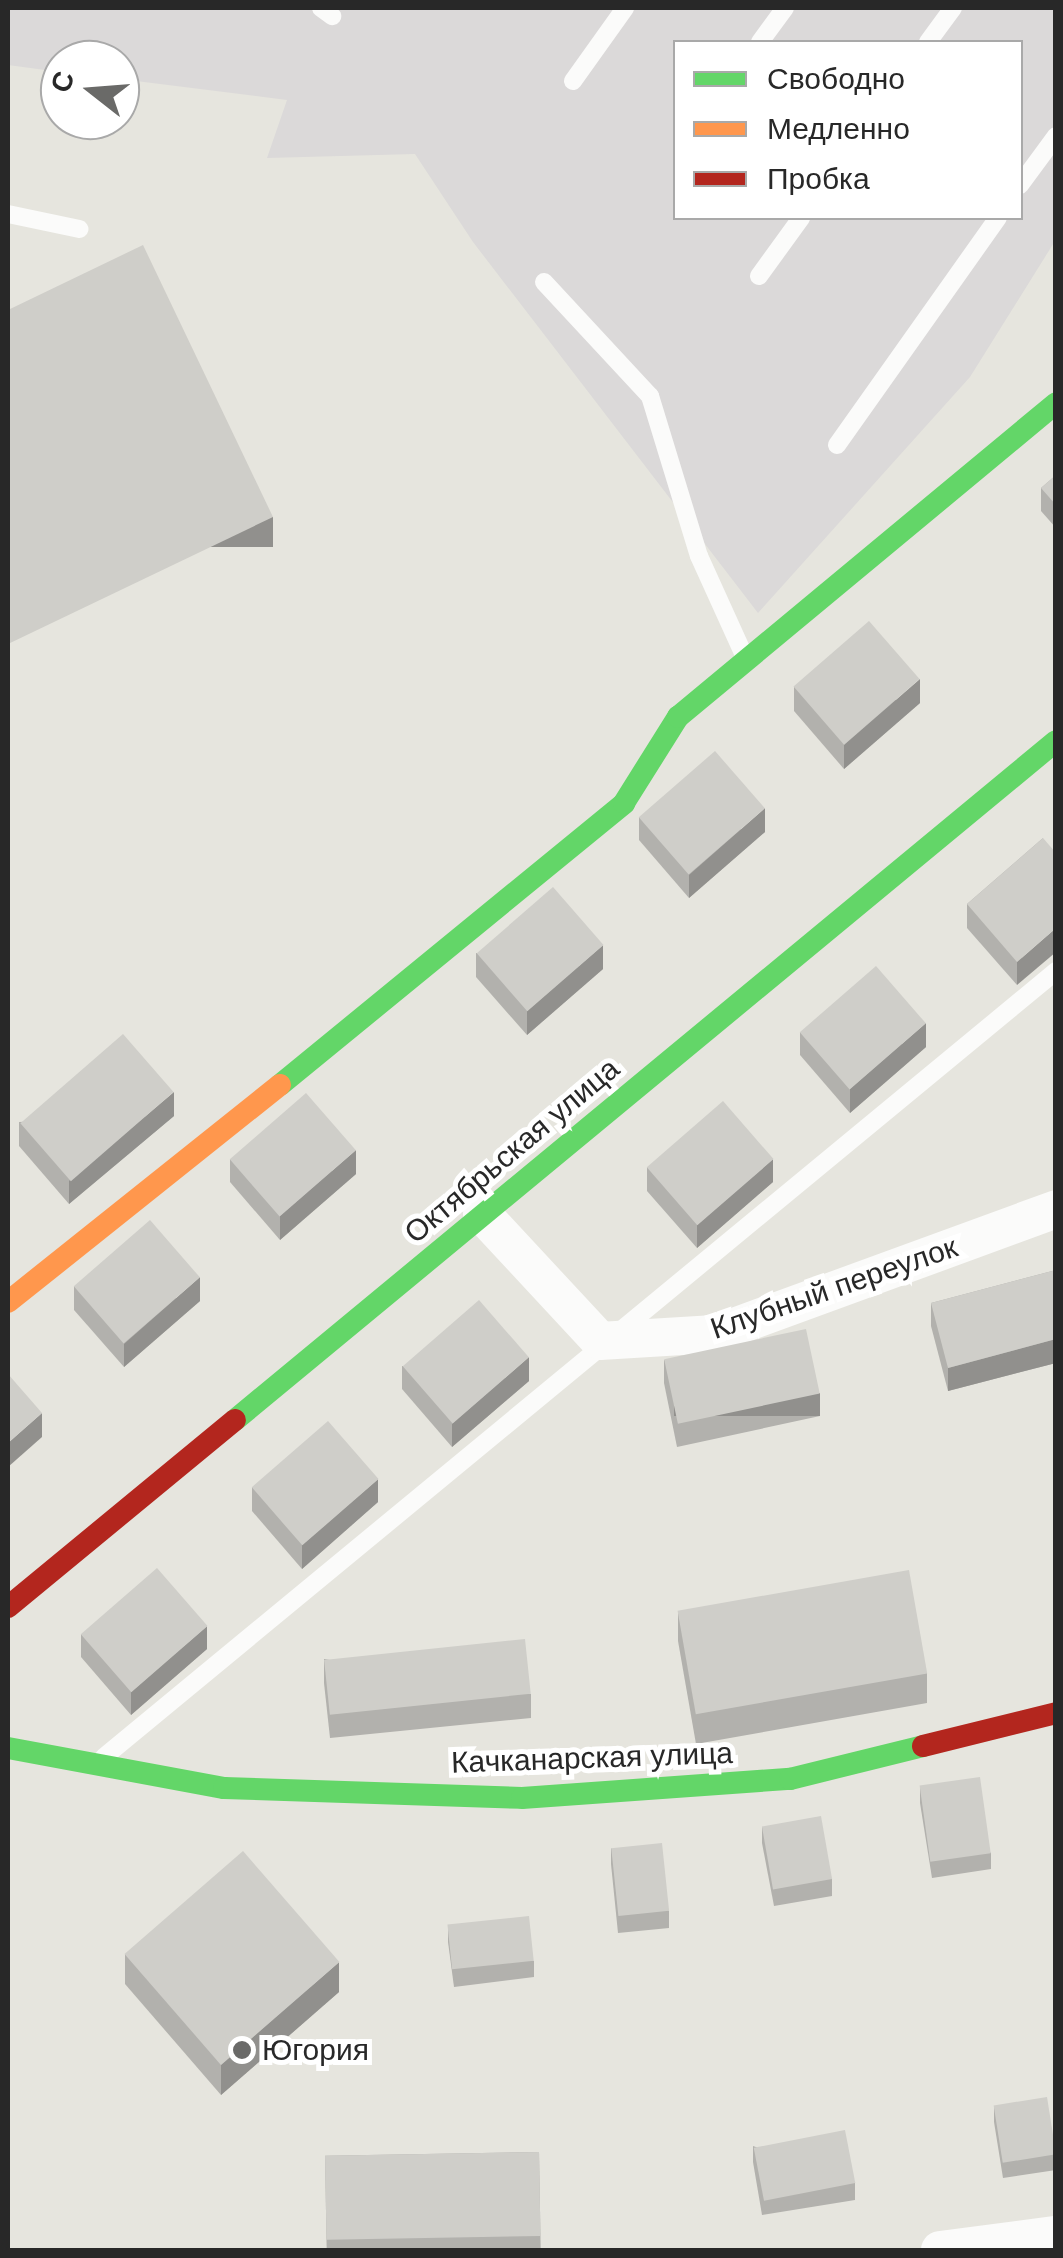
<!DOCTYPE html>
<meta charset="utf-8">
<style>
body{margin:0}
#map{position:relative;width:1063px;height:2258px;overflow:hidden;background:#e6e5de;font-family:Helvetica,sans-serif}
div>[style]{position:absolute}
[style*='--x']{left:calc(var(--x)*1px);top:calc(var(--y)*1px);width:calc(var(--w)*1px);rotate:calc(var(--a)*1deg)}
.industrial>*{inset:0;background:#dbd9d9}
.lane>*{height:18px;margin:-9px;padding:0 9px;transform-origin:9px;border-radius:9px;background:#fbfbfa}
.street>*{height:38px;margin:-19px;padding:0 19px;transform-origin:19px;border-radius:19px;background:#fbfbfa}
.fast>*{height:22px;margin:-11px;padding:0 11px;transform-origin:11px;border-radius:11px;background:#63d668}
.slow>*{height:22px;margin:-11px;padding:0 11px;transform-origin:11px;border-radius:11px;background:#ff974d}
.jam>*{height:22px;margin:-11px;padding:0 11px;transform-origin:11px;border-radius:11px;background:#b3261e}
.wall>*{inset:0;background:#b2b1ad;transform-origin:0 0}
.shaded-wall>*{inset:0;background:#91908d;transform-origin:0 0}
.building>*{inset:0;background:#cfcec9;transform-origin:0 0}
.dots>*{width:28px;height:28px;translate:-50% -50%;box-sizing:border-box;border:5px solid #fff;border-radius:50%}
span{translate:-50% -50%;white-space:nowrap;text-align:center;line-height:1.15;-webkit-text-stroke:10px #fff;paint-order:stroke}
.street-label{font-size:30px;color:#282828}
.poi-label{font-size:30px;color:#282828}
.left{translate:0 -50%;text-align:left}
.frame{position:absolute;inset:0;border:10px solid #282828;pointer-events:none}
.legend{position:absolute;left:673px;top:40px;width:350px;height:180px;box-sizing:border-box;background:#fff;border:2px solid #a9a9a9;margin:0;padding:12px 18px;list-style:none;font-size:30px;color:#282828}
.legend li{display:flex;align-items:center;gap:20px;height:50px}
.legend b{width:50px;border:2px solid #a9a9a9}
.north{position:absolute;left:40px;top:40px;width:100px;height:100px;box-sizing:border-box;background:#fff;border:2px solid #a9a9a9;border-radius:50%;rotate:287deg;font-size:28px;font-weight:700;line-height:40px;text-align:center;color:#282828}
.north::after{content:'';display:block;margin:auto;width:35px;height:45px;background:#6a6a68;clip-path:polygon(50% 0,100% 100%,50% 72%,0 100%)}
</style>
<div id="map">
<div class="industrial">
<div style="clip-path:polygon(evenodd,8px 8px,1055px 8px,1055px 241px,970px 377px,758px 613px,473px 242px,415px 154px,267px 158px,287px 100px,120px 79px,120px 60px,60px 60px,60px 72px,8px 65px,8px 8px,676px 42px,1020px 42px,1020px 218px,676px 218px,676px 42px)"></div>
</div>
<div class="lane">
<div style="--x:321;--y:8;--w:14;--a:36"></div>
<div style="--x:760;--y:42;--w:42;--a:-53.7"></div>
<div style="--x:928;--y:42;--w:42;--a:-53.7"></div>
<div style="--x:573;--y:81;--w:90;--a:-54.5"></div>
<div style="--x:1020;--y:185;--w:61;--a:-53.7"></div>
<div style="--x:8;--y:214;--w:73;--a:11.9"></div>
<div style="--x:759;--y:276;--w:72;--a:-54.1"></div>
<div style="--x:544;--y:282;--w:156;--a:47.1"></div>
<div style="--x:650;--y:396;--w:167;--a:73"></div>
<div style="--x:699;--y:556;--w:109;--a:65.6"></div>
<div style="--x:837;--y:445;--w:278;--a:-54.7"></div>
<div style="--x:104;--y:1757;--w:1235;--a:-39.54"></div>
</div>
<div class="street">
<div style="--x:482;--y:1214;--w:173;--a:47.1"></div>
<div style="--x:600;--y:1341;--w:115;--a:-3.5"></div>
<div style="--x:715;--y:1334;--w:363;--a:-20.1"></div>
<div style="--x:940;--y:2250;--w:117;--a:-7.4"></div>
</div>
<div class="fast">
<div style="--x:280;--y:1085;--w:445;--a:-39.3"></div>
<div style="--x:624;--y:803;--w:102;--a:-57.9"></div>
<div style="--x:678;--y:717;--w:491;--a:-39.7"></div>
<div style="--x:235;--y:1420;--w:1065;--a:-39.59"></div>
<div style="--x:8;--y:1748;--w:220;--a:10.5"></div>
<div style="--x:224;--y:1788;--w:298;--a:1.9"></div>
<div style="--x:522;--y:1798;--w:269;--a:-4.1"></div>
<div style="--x:790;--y:1779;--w:137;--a:-13.9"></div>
</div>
<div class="slow">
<div style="--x:8;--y:1302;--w:348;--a:-38.6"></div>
</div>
<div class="jam">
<div style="--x:8;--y:1607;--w:294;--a:-39.5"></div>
<div style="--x:923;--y:1746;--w:137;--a:-13.9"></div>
</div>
<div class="wall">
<div style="clip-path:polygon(1056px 475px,1056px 528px,1041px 511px,1041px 488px)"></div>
<div style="clip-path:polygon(794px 687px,920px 703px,844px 769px,794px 711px)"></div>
<div style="clip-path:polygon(639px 817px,765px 832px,689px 898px,639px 840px)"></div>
<div style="clip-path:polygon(1043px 838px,1017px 985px,967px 928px,967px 904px)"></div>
<div style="clip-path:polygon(476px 953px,603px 969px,527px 1035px,476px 977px)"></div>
<div style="clip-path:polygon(800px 1032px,926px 1047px,850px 1113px,800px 1055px)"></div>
<div style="clip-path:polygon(174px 1116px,69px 1204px,19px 1146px,19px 1122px)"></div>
<div style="clip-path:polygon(230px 1159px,356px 1174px,280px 1240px,230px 1182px)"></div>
<div style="clip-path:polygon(647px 1167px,773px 1182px,697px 1248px,647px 1191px)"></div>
<div style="clip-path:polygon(1056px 1270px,1056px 1363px,948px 1391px,931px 1326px,931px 1303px)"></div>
<div style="clip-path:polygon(74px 1286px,200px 1301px,124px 1367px,74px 1310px)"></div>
<div style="clip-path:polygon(664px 1360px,820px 1416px,677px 1447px,664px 1383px)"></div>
<div style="clip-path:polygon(402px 1366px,529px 1381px,452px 1447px,402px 1389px)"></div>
<div style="clip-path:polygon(252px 1487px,378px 1502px,302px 1569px,252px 1511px)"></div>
<div style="clip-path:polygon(678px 1611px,927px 1673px,927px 1703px,696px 1744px,678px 1641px)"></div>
<div style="clip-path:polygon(81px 1634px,207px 1649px,131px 1715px,81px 1657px)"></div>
<div style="clip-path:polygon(324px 1659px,531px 1694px,531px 1718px,330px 1738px,324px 1683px)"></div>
<div style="clip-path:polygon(920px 1787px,991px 1853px,991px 1869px,932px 1878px,920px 1803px)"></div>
<div style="clip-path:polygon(762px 1827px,832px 1879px,832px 1896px,774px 1906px,762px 1843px)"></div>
<div style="clip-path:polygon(611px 1848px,669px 1911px,669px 1928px,618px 1933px,611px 1864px)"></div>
<div style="clip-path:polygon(448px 1926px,534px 1961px,534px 1977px,454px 1987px,448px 1942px)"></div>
<div style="clip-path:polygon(125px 1954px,339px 1992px,221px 2095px,125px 1984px)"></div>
<div style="clip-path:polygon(994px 2106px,1056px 2148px,1056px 2170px,1003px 2178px,994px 2122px)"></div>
<div style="clip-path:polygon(753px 2146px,855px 2183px,855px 2200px,762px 2215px,753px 2162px)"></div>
<div style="left:539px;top:2152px;width:98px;height:214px;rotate:89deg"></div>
</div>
<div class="shaded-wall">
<div style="left:273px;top:517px;width:30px;height:294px;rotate:90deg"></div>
<div style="clip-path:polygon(920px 679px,920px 703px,844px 769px,844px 745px)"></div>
<div style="clip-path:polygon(765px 808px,765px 832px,689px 898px,689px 875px)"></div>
<div style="clip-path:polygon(1056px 928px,1056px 952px,1017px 985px,1017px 962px)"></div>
<div style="clip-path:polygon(603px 945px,603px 969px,527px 1035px,527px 1011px)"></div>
<div style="clip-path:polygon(926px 1023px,926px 1047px,850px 1113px,850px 1089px)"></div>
<div style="clip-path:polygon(174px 1092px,174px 1116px,69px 1204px,69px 1181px)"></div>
<div style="clip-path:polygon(356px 1150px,356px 1174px,280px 1240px,280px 1216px)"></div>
<div style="clip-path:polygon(773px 1159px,773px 1182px,697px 1248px,697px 1225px)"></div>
<div style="clip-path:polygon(200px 1277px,200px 1301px,124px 1367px,124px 1344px)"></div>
<div style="clip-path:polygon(1056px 1339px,1056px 1363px,948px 1391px,948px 1368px)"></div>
<div style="clip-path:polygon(529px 1357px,529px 1381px,452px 1447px,452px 1424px)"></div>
<div style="left:820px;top:1393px;width:23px;height:146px;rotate:90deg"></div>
<div style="clip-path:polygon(42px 1413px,42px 1437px,8px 1467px,8px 1443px)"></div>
<div style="clip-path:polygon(378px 1479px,378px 1502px,302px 1569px,302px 1545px)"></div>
<div style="clip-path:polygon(207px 1626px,207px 1649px,131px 1715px,131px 1692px)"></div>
<div style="clip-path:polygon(339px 1962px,339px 1992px,221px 2095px,221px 2065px)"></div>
</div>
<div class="building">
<div style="clip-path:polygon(143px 245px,273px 517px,8px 644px,8px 310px)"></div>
<div style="clip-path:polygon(1056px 475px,1056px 505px,1041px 488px)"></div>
<div style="left:869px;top:621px;width:77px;height:100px;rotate:49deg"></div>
<div style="left:715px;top:751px;width:76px;height:101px;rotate:49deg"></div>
<div style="clip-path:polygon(1043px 838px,1056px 853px,1056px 928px,1017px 962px,967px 904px)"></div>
<div style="left:553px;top:887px;width:77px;height:101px;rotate:49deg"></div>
<div style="left:876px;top:966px;width:76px;height:101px;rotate:49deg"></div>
<div style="left:123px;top:1034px;width:77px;height:136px;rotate:49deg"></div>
<div style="left:306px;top:1093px;width:76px;height:101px;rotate:49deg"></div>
<div style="left:723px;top:1101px;width:77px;height:101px;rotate:49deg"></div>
<div style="left:150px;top:1220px;width:76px;height:101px;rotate:49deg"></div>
<div style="clip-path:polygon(1056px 1270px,1056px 1339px,948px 1368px,931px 1303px)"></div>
<div style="left:479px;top:1300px;width:76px;height:101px;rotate:49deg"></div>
<div style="left:806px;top:1329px;width:66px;height:145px;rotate:78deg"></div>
<div style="clip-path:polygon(8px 1374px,42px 1413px,8px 1443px)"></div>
<div style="left:328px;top:1421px;width:77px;height:101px;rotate:49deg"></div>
<div style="left:157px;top:1568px;width:77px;height:101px;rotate:49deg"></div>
<div style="left:909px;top:1570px;width:105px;height:235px;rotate:80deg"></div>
<div style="left:525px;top:1639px;width:55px;height:202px;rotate:84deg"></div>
<div style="left:980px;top:1777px;width:77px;height:61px;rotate:82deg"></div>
<div style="left:821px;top:1816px;width:64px;height:60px;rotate:80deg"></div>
<div style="left:662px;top:1843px;width:68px;height:51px;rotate:84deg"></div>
<div style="left:243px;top:1851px;width:147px;height:157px;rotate:49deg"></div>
<div style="left:529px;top:1916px;width:45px;height:82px;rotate:84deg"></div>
<div style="left:1047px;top:2097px;width:58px;height:54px;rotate:81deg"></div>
<div style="left:845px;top:2130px;width:54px;height:93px;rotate:79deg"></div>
<div style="left:539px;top:2152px;width:84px;height:214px;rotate:89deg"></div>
</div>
<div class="dots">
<div style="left:242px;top:2050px;background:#6a6a68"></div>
</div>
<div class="street-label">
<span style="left:512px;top:1151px;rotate:-40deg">Октябрьская улица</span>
<span style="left:834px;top:1288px;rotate:-19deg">Клубный переулок</span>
<span style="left:592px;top:1758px;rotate:-2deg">Качканарская улица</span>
</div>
<div class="poi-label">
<span class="left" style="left:262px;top:2050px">Югория</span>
</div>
<div class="frame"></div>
<ul class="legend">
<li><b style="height:12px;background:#63d668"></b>Свободно</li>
<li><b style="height:12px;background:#ff974d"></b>Медленно</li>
<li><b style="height:12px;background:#b3261e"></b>Пробка</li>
</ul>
<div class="north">С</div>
</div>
